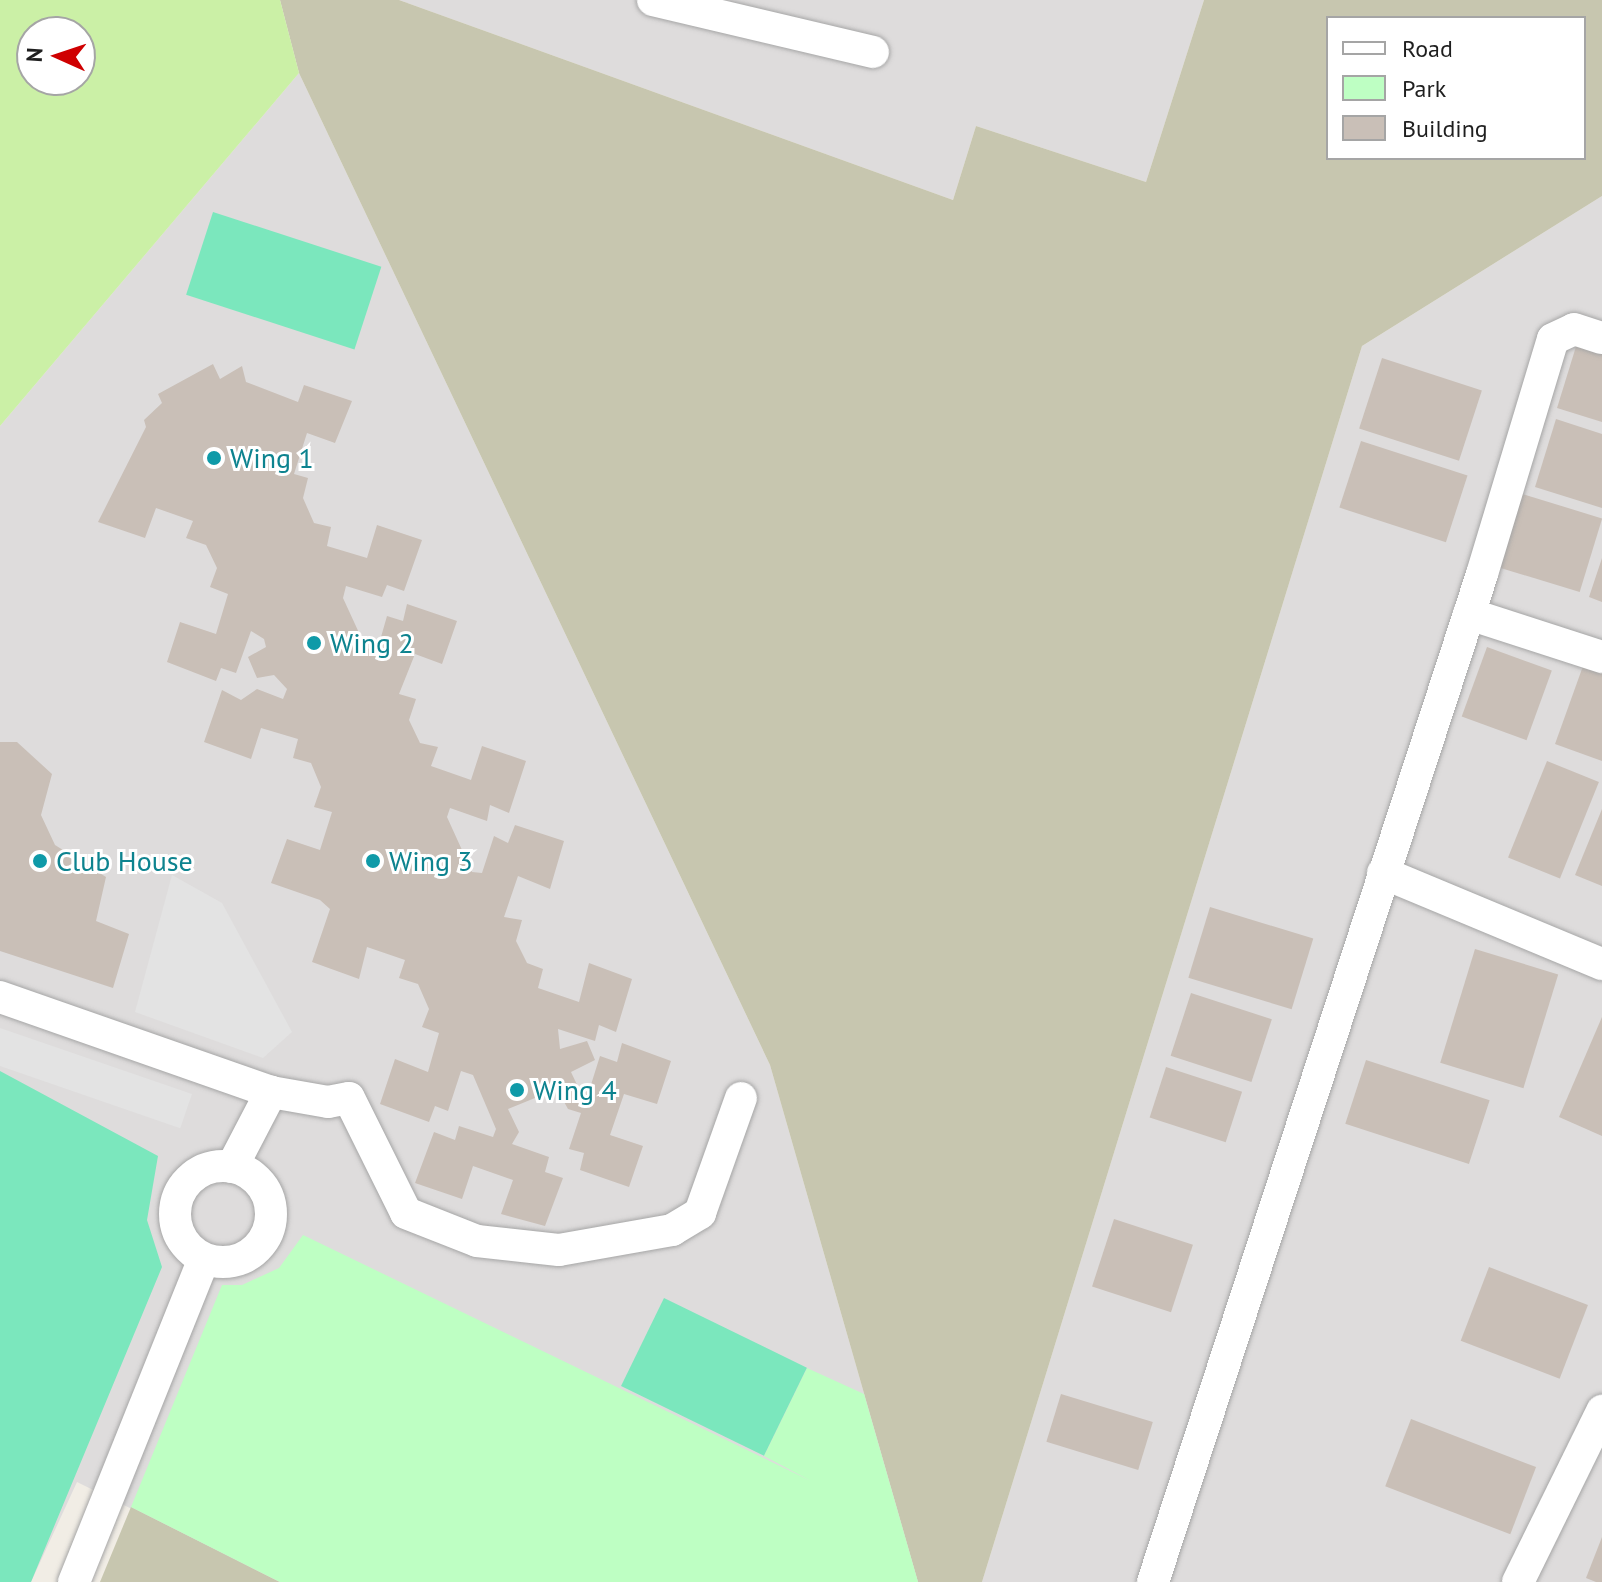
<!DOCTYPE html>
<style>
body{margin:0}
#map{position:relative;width:1602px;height:1582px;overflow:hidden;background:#f1ede5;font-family:"PT Sans",sans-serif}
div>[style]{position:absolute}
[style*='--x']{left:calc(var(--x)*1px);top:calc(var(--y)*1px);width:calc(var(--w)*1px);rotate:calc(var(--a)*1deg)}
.residential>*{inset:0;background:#dedcdc}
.construction>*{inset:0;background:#c7c6af}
.grass>*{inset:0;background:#cbf0a6}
.park>*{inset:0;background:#beffc3}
.pitch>*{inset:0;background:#7be7bd;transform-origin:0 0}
.parking>*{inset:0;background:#e3e3e3;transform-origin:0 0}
.building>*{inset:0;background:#c9bfb7;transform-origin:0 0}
.roads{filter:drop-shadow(0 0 2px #a6a6a6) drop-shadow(0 0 2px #a6a6a6)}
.minor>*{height:32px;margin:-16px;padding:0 16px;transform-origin:16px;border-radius:16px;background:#fff}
.minor>.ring{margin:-16px;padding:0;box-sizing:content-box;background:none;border:32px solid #fff;border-radius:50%}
.dots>*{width:22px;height:22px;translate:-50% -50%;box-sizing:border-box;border:4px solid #fff;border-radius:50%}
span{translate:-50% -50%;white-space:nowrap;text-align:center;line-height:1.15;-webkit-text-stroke:6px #fff;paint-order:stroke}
.culture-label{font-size:28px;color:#0d838f}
.left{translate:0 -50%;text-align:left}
.legend{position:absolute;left:1326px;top:16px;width:260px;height:144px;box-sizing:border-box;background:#fff;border:2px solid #a5a5a5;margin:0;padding:10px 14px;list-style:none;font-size:24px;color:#1f1f1f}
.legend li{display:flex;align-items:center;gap:16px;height:40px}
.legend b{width:40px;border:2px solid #a5a5a5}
.north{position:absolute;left:16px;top:16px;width:80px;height:80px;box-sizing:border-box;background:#fff;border:2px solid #a5a5a5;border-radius:50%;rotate:273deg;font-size:22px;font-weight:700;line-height:32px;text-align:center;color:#1f1f1f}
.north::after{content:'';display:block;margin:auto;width:28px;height:36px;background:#cf0001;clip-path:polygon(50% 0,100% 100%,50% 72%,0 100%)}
</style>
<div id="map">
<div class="residential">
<div style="clip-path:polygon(399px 0,1204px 0,1146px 182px,976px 126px,953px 200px)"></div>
<div style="clip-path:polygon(299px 73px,770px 1065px,918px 1582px,280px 1582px,77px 1482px,31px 1582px,0 1582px,0 426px)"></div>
<div style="clip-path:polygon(1602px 196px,1602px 1582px,982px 1582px,1362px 346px)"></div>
</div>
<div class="construction">
<div style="clip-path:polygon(evenodd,280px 0,399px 0,953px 200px,976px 126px,1146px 182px,1204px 0,1602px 0,1602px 196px,1362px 346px,982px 1582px,918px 1582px,770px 1065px,299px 73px,280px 0,1328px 18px,1584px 18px,1584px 158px,1328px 158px,1328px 18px)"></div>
<div style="clip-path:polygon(131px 1507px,280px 1582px,100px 1582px)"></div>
</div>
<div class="grass">
<div style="clip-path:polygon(evenodd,0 0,280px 0,299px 73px,0 426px,0 0,32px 32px,80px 32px,80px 80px,32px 80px,32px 32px)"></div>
</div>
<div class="park">
<div style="clip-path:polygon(303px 1235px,811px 1481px,764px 1456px,807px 1368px,864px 1394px,918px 1582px,280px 1582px,131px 1507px,222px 1285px,242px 1285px,279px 1268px)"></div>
</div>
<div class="pitch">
<div style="left:213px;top:212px;width:177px;height:87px;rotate:18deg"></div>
<div style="clip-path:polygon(0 1071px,158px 1156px,147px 1220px,162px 1267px,31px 1582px,0 1582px)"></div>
<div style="left:664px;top:1298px;width:159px;height:98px;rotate:26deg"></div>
</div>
<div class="parking">
<div style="clip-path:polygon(172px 875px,222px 903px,292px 1032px,263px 1058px,135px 1012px)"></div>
<div style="left:0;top:1028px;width:203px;height:36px;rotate:19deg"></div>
</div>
<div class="building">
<div style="clip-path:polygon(1578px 340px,1602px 348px,1602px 422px,1557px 408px)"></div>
<div style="left:1382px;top:358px;width:105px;height:74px;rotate:18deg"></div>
<div style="clip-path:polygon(213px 364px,220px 379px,242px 366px,246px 382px,298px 402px,304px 385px,352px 401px,335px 443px,307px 433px,294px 474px,308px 478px,303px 498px,314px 523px,331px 527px,327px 546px,367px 558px,377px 525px,422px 540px,404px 591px,387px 585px,382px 597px,346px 586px,343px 598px,366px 648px,377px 651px,387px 616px,403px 621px,407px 604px,457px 621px,442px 664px,415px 654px,399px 694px,416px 699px,409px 720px,420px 743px,438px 747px,431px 766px,471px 780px,482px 746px,526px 761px,509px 813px,490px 805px,487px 821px,450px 808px,447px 817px,472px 872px,482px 873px,494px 836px,508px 843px,515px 825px,564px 841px,550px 889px,518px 876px,504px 917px,522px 920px,516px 941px,527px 963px,543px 969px,538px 988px,579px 1002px,589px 963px,632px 979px,616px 1032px,599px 1025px,595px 1041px,558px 1029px,560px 1049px,587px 1041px,595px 1060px,571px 1072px,579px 1089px,589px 1091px,600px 1056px,617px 1062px,622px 1043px,671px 1061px,657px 1104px,624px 1094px,610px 1135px,643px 1146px,629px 1187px,580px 1170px,584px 1153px,569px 1149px,581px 1113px,568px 1109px,557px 1089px,508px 1109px,519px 1132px,512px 1144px,549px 1157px,545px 1172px,563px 1178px,545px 1226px,501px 1214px,513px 1180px,473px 1166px,462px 1199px,415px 1183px,434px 1132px,455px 1140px,459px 1126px,493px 1137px,496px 1129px,473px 1075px,461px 1071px,448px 1111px,435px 1106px,429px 1122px,380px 1104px,395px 1059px,428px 1072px,439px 1033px,422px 1027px,429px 1009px,418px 984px,399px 978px,405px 960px,367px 947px,359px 979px,312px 962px,330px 909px,320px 900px,271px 883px,287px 839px,320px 850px,332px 812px,314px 807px,321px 787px,311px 763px,293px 758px,298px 739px,261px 728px,251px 759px,204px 742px,222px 690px,241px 700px,257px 689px,283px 699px,287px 689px,274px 675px,257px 678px,248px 657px,266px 647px,264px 639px,251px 631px,236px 673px,221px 668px,216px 681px,167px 662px,180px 622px,216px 634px,228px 594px,210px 587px,217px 568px,206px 545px,186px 538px,193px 521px,156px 508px,145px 538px,98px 522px,146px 427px,144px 420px,162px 403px,158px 394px)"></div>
<div style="clip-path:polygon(1556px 419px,1602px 434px,1602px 508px,1535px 487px)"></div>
<div style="left:1361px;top:441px;width:112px;height:70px;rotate:18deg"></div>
<div style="left:1519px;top:493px;width:87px;height:77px;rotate:17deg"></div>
<div style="clip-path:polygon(1602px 558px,1602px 602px,1589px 597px)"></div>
<div style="left:1487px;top:647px;width:69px;height:74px;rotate:20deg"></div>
<div style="clip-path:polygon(1583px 666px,1602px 673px,1602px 761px,1555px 744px)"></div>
<div style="clip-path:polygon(0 742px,17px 742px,52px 774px,41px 815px,55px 845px,106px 877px,96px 921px,129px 934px,113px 988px,0 951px)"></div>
<div style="left:1547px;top:761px;width:56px;height:104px;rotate:22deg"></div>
<div style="clip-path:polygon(1602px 809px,1602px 886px,1575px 875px)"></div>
<div style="left:1210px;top:907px;width:108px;height:74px;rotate:17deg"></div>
<div style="left:1475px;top:949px;width:87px;height:119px;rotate:17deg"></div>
<div style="left:1191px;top:993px;width:85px;height:66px;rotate:18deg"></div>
<div style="clip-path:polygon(1602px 1017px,1602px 1136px,1559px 1117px)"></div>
<div style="left:1366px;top:1060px;width:130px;height:67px;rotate:18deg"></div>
<div style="left:1166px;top:1067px;width:80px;height:53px;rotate:18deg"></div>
<div style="left:1114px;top:1219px;width:83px;height:71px;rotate:18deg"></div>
<div style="left:1489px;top:1267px;width:106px;height:79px;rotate:21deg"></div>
<div style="left:1061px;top:1394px;width:96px;height:50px;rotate:17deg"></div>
<div style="left:1411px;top:1419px;width:134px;height:72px;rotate:21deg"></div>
<div style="clip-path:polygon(1602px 1537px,1602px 1582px,1596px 1582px,1586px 1578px)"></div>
</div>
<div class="roads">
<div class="minor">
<div style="--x:653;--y:0;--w:226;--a:13.3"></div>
<div style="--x:1469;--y:614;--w:140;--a:17.9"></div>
<div style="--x:1383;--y:873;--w:237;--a:22.6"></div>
<div style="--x:0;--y:997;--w:287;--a:19.3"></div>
<div style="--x:271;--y:1092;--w:58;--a:10"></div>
<div style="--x:328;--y:1102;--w:21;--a:-11"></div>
<div style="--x:349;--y:1098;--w:128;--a:63.6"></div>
<div style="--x:406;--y:1213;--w:76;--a:21.5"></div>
<div style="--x:477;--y:1241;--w:82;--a:6.3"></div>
<div style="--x:559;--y:1250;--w:115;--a:-10"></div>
<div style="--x:672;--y:1230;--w:33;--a:-31"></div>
<div style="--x:700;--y:1213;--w:122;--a:-70.4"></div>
<div class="ring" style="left:175px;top:1166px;width:64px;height:64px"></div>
<div style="--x:232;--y:1167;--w:85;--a:-62.5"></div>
<div style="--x:74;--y:1582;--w:348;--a:-68.1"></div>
<div style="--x:1153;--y:1582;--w:1060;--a:-71.92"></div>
<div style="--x:1482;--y:574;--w:245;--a:-73.2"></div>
<div style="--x:1553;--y:339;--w:23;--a:-25"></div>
<div style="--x:1574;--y:329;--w:29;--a:18"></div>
<div style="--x:1518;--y:1582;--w:191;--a:-63.8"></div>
</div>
</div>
<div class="dots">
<div style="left:214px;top:458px;background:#0f9aa8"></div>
<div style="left:314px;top:643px;background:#0f9aa8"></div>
<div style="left:40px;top:861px;background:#0f9aa8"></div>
<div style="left:373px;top:861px;background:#0f9aa8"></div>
<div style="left:517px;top:1090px;background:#0f9aa8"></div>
</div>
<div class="culture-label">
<span class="left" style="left:230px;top:458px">Wing 1</span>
<span class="left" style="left:330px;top:643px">Wing 2</span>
<span class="left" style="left:56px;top:861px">Club House</span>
<span class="left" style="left:389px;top:861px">Wing 3</span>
<span class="left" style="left:533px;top:1090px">Wing 4</span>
</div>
<ul class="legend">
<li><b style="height:10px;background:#fff"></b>Road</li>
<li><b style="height:22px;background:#beffc3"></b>Park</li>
<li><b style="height:22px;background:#c9bfb7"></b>Building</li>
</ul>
<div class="north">N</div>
</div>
